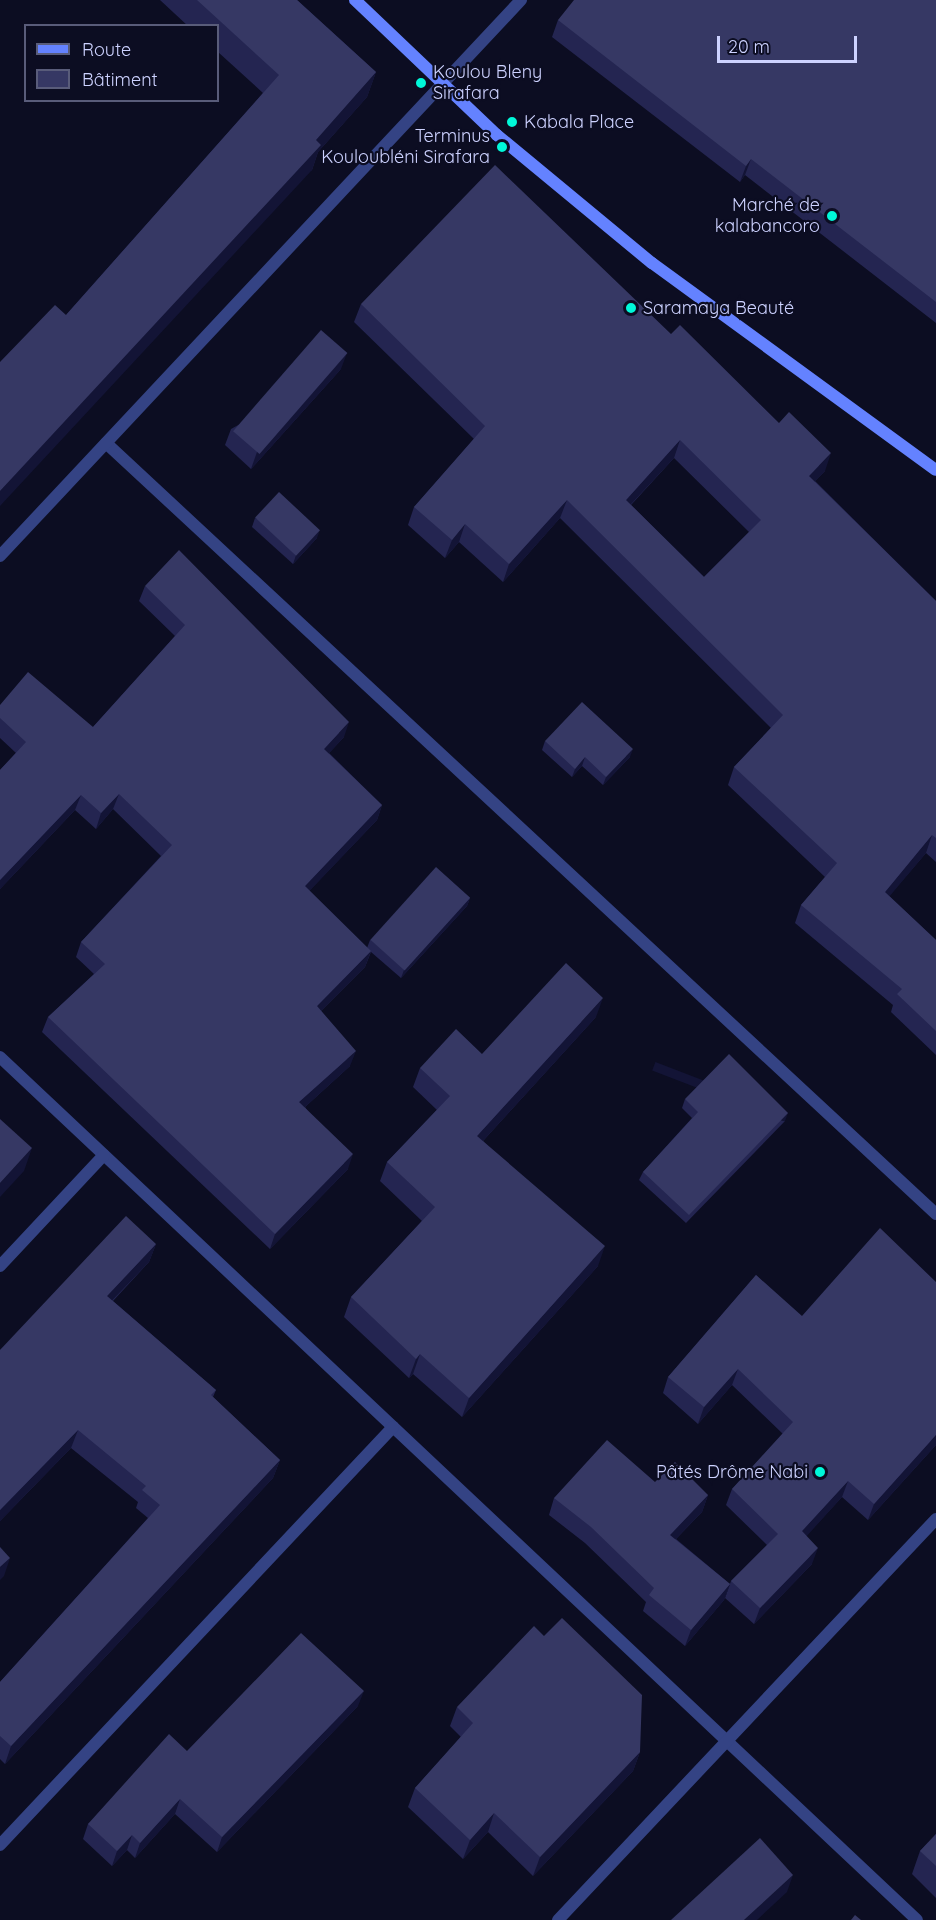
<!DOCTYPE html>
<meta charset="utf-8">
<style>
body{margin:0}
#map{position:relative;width:936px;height:1920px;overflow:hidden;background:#0c0d22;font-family:Quicksand,sans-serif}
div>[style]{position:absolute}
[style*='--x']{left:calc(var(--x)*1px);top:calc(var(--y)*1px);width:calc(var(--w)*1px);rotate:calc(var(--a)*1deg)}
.minor>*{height:12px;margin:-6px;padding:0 6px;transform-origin:6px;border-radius:6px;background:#344384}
.tertiary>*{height:12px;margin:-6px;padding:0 6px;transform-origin:6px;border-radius:6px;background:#344384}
.secondary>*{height:12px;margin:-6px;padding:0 6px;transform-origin:6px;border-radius:6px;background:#6482ff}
.wall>*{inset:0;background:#242551}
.shaded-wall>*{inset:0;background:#131436;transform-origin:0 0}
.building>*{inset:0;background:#363864;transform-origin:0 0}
.dots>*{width:16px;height:16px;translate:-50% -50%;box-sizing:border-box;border:3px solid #0c0d22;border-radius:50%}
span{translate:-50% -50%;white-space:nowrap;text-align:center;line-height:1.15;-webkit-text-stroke:4.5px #0c0d22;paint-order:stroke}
.poi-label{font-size:18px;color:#cdd2ff}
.left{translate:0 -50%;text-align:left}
.right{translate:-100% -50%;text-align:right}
.legend{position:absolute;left:24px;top:24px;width:195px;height:78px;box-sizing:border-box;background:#0c0d22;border:2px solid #595c7a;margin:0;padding:8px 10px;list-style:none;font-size:18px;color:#cdd2ff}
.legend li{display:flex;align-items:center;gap:12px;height:30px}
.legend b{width:30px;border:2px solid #595c7a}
.scale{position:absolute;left:717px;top:36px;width:140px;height:27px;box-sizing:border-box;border:3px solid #cdd2ff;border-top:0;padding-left:8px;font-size:18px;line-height:21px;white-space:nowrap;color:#cdd2ff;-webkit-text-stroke:4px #0c0d22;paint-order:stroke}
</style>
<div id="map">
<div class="minor">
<div style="--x:106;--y:443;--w:1133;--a:42.89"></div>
<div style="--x:0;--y:556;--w:762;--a:-46.86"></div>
<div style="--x:0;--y:1057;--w:1259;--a:43.26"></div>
<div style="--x:0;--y:1266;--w:152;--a:-46.9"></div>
<div style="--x:0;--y:1845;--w:574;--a:-46.77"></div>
</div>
<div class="tertiary">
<div style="--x:558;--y:1920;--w:551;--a:-46.69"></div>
</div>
<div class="secondary">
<div style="--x:355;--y:0;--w:196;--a:43.6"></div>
<div style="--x:497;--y:135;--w:201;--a:39.6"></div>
<div style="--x:652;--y:263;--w:351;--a:36.1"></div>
</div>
<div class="wall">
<div style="clip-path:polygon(160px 0,297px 0,376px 72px,367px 97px,318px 152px,312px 170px,66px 315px,263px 93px,218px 52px,218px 26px,188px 26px)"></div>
<div style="clip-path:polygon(936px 0,936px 323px,745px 175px,740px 182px,552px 37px,558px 20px)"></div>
<div style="clip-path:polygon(evenodd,361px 304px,671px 334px,825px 471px,815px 481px,936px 601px,936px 862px,926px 853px,889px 896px,936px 940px,936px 1055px,891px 1012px,893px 1005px,795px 923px,801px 905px,825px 877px,728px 785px,734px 767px,771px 728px,560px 518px,503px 582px,459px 542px,445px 558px,408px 525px,414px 507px,474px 439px,354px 322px,361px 304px,674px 458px,749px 532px,704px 577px,631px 505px,674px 458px)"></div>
<div style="clip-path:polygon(341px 369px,251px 469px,225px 445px,231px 429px)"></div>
<div style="clip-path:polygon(255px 518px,317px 538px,293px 564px,252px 527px)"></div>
<div style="clip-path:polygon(145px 586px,344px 737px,329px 753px,382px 805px,377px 820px,309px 891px,367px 948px,370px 940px,470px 898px,467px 906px,401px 978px,371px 952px,365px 967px,321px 1011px,350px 1066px,305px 1107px,348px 1169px,270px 1249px,42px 1032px,48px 1017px,94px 974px,76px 957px,81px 942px,161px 856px,113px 809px,96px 829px,75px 810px,0 889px,0 770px,16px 753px,0 738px,0 705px,93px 727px,175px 636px,139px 601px)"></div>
<div style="clip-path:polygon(545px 741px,630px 757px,603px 785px,582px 766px,572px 777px,542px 750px)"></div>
<div style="clip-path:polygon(596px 1017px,483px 1141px,598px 1266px,462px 1417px,413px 1374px,409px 1378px,344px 1317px,351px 1297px,422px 1221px,380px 1181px,387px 1162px,437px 1110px,413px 1087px,420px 1068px,482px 1054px)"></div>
<div style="clip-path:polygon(685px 1099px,785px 1121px,686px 1223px,639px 1180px,643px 1172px,692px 1118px,682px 1108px)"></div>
<div style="clip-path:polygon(156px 1244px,149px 1262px,113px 1301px,216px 1390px,213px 1397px,280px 1460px,273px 1478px,5px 1764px,0 1759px,0 1682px,148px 1518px,136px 1508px,138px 1502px,71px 1448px,0 1521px,0 1350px)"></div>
<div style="clip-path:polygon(756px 1275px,936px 1445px,868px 1520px,842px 1497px,806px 1536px,812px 1564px,754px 1624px,725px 1598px,731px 1581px,767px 1545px,726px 1505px,732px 1489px,783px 1434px,732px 1385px,698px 1424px,663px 1393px,668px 1377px)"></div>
<div style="clip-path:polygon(655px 1482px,708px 1495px,702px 1512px,676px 1539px,730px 1584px,724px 1600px,685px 1646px,643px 1611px,646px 1602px,585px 1543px,549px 1515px,554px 1498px)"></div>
<div style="clip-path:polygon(358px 1706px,217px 1852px,175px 1814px,135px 1858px,127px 1850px,112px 1866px,83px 1839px,88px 1824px,187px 1751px)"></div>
<div style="clip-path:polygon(457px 1707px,640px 1752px,633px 1771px,533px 1876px,488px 1832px,463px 1859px,408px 1807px,415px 1788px,461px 1737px,450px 1726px)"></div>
<div style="clip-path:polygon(936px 1834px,936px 1898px,912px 1874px,920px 1851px)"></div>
</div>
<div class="shaded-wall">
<div style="clip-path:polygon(376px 72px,367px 97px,318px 152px,312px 170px,0 506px,0 491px)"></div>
<div style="clip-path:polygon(751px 159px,745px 175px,740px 182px,746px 166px)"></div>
<div style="clip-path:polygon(347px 353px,341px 369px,251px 469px,257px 452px)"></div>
<div style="clip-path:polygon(680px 440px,674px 458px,619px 517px,626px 500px)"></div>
<div style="clip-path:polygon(831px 453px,825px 471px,803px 494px,809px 476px)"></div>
<div style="clip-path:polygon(567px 500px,560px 518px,503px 582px,509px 564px)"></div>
<div style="clip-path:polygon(465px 524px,459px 542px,445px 558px,452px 540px)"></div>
<div style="clip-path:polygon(320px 530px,317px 538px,293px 564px,296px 555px)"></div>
<div style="clip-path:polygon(349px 722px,344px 737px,319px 764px,324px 749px)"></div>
<div style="clip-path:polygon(633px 749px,630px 757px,603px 785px,606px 777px)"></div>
<div style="clip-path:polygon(585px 757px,582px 766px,572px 777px,575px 769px)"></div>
<div style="clip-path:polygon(119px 794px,113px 809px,96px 829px,101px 813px)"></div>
<div style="clip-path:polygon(81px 795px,75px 810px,0 889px,0 880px)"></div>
<div style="clip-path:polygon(382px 805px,377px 820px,299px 902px,305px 886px)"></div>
<div style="clip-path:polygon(932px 835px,926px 853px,878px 910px,885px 892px)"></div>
<div style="clip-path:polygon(470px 898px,467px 906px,401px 978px,404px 970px)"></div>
<div style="clip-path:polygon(371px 951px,365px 967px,311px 1021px,317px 1006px)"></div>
<div style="clip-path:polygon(603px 998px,596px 1017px,470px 1155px,477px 1136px)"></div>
<div style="clip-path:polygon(356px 1051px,350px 1066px,294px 1117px,299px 1102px)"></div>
<div style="left:788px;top:1113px;width:9px;height:142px;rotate:111deg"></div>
<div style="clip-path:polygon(32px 1148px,24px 1171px,0 1197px,0 1183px)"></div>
<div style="clip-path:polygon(353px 1154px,348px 1169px,270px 1249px,275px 1234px)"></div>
<div style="clip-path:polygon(156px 1244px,149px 1262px,100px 1313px,107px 1296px)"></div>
<div style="clip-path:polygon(605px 1246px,598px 1266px,462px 1417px,469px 1398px)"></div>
<div style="clip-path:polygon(420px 1354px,413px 1374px,409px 1378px,416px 1359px)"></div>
<div style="clip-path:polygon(738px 1369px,732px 1385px,698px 1424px,704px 1407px)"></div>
<div style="clip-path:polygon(78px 1430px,71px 1448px,0 1521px,0 1510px)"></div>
<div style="clip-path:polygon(936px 1435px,936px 1445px,868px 1520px,874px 1504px)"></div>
<div style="clip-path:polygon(280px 1460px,273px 1478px,5px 1764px,11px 1746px)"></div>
<div style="clip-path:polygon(848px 1481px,842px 1497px,796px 1548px,802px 1531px)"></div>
<div style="clip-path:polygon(708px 1495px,702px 1512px,664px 1551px,670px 1535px)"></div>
<div style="clip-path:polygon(818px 1548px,812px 1564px,754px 1624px,760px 1608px)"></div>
<div style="clip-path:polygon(10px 1558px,4px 1576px,0 1580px,0 1567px)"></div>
<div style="clip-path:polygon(730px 1584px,724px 1600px,685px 1646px,691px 1630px)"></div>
<div style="clip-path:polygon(364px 1691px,358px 1706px,217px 1852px,222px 1837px)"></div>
<div style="clip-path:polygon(640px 1752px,633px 1771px,533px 1876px,540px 1857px)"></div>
<div style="clip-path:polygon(180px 1799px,175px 1814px,135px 1858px,140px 1843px)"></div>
<div style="clip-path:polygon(494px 1813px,488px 1832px,463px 1859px,470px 1840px)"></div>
<div style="clip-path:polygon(132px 1835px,127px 1850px,112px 1866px,117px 1851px)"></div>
<div style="clip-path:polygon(793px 1875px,787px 1892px,757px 1920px,744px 1920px)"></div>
</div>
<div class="building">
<div style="clip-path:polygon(197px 0,297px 0,376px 72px,316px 140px,321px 145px,0 491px,0 362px,55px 305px,66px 315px,279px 75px)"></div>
<div style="clip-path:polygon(574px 0,936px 0,936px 302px,751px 159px,746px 166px,558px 20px)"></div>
<div style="clip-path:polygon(evenodd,495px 165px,671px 334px,680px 325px,779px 423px,789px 412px,831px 453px,809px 476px,936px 601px,936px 838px,932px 835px,885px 892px,936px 940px,936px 1031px,897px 994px,902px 989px,801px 905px,837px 863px,734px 767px,783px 715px,567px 500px,509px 564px,465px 524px,452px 540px,414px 507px,485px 426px,361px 304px,495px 165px,680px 440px,761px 520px,704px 577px,626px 500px,680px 440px)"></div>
<div style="left:321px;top:330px;width:35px;height:134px;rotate:41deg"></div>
<div style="left:279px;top:492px;width:56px;height:35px;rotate:43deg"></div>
<div style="clip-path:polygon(179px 550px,349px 722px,324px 749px,382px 805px,305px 886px,371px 951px,317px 1006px,356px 1051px,299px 1102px,353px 1154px,275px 1234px,48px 1017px,105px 964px,81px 942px,172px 845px,119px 794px,101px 813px,81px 795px,0 880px,0 770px,26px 742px,0 718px,0 705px,28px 672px,93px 727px,185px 625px,145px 586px)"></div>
<div style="clip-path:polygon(582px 702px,633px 749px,606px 777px,585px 757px,575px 769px,545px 741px)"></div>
<div style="left:436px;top:867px;width:46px;height:98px;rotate:42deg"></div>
<div style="clip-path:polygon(566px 963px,603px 998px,477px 1136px,605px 1246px,469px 1398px,420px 1354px,416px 1359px,351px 1297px,435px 1207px,387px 1162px,450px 1096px,420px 1068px,456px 1029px,482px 1054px)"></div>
<div style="clip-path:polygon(729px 1054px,788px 1113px,689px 1215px,643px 1172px,698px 1112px,685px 1099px)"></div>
<div style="clip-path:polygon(0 1119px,32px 1148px,0 1183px)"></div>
<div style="clip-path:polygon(126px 1216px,156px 1244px,107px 1296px,216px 1390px,211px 1395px,280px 1460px,11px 1746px,0 1736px,0 1682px,160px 1505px,142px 1490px,146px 1486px,78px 1430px,0 1510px,0 1350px)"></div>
<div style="clip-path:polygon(880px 1228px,936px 1282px,936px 1435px,874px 1504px,848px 1481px,802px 1531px,818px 1548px,760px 1608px,731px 1581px,778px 1534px,732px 1489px,793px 1422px,738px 1369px,704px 1407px,668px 1377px,756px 1275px,802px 1316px)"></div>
<div style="clip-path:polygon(607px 1440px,655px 1482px,675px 1462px,708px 1495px,670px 1535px,730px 1584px,691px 1630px,649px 1595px,654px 1588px,591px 1527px,554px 1498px)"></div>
<div style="clip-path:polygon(0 1547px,10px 1558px,0 1567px)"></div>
<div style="clip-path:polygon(562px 1618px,642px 1695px,640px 1752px,540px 1857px,494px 1813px,470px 1840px,415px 1788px,473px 1723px,457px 1707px,534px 1626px,544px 1636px)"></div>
<div style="clip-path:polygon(301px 1633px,364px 1691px,222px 1837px,180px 1799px,140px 1843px,132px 1835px,117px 1851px,88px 1824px,169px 1734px,187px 1751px)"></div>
<div style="clip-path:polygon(936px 1834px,936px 1866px,920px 1851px)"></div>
<div style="clip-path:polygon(760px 1838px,793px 1875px,744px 1920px,671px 1920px)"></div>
<div style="clip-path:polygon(855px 1915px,861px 1920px,851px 1920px)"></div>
</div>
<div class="dots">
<div style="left:421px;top:83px;background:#00f8d9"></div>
<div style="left:512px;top:122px;background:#00f8d9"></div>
<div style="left:502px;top:147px;background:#00f8d9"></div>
<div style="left:832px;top:216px;background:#00f8d9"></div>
<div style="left:631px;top:308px;background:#00f8d9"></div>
<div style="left:820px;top:1472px;background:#00f8d9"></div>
</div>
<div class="poi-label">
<span class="left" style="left:433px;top:83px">Koulou Bleny<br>Sirafara</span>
<span class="left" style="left:524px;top:122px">Kabala Place</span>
<span class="right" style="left:490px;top:147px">Terminus<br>Kouloubléni Sirafara</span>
<span class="right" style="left:820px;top:216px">Marché de<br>kalabancoro</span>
<span class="left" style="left:643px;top:308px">Saramaya Beauté</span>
<span class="right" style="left:808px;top:1472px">Pâtés Drôme Nabi</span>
</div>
<ul class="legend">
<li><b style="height:8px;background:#6482ff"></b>Route</li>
<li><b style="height:16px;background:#363864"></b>Bâtiment</li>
</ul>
<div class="scale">20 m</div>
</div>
